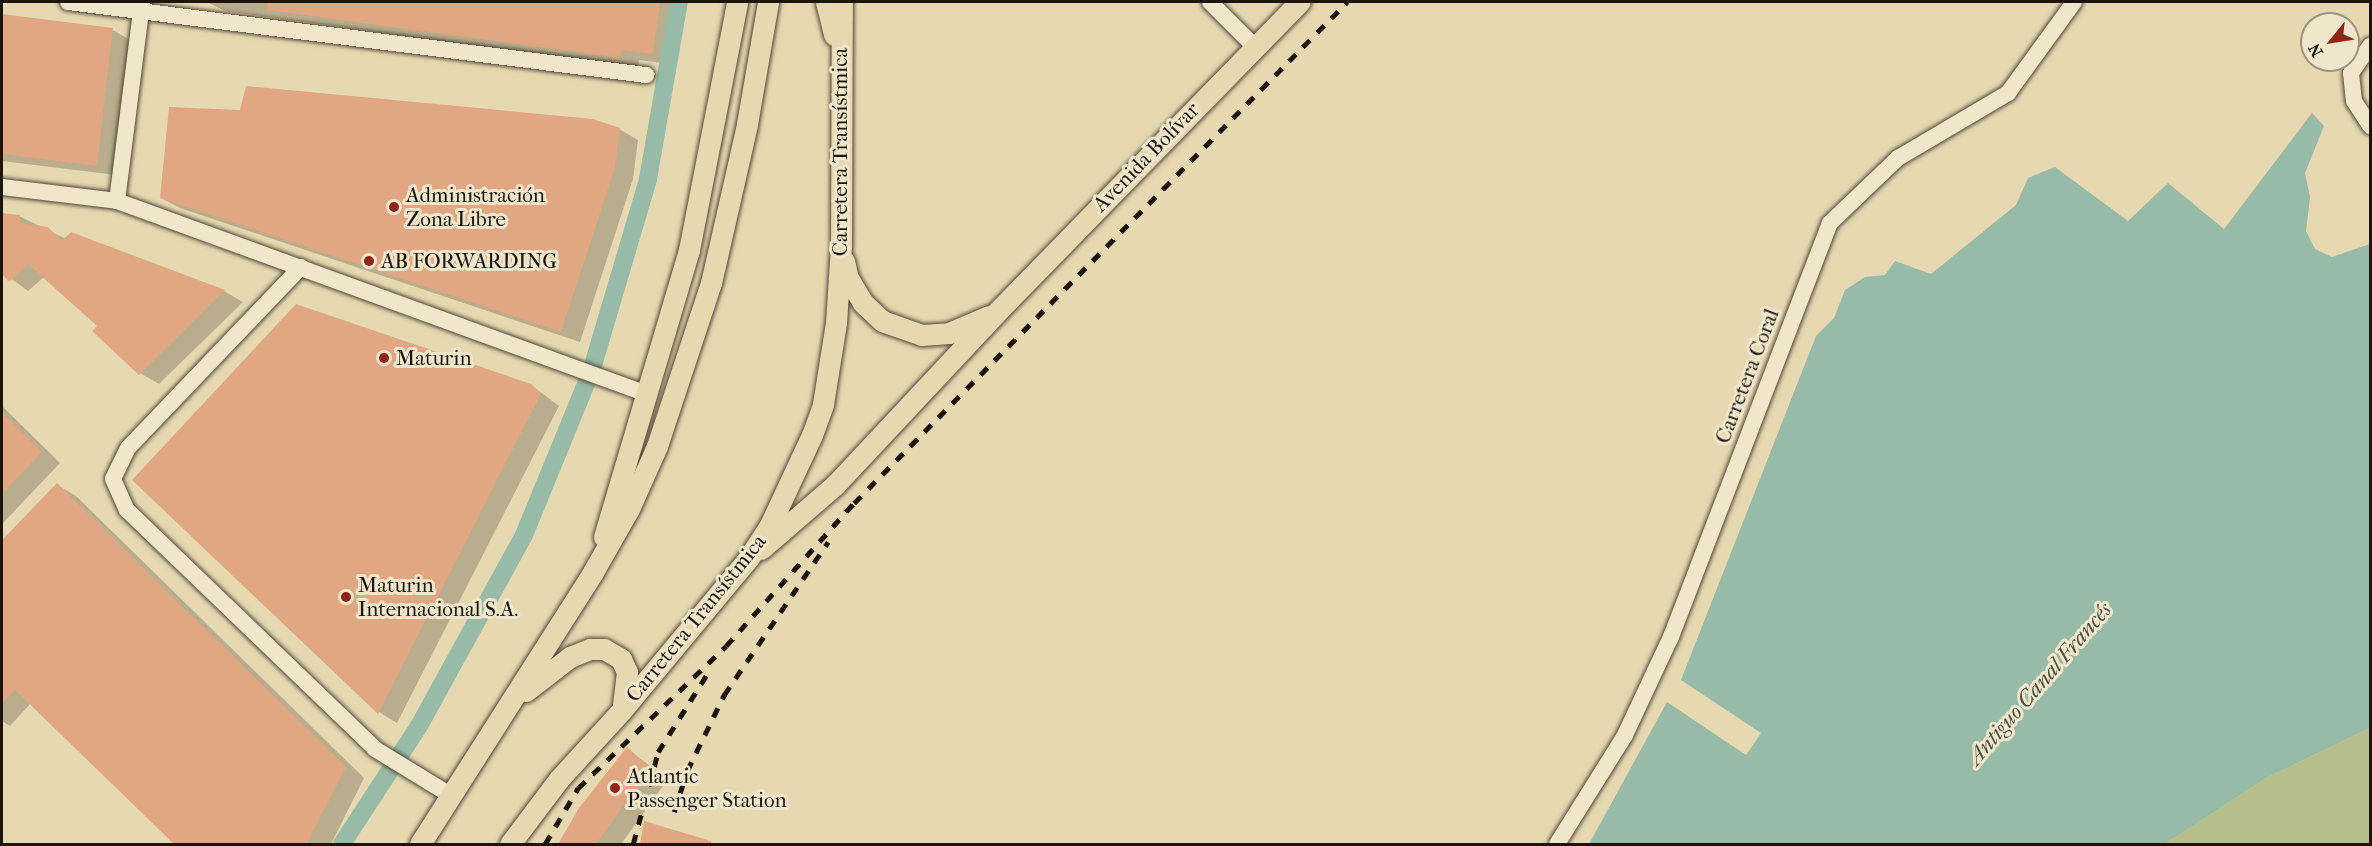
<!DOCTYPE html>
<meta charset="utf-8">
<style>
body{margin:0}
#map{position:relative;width:2372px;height:846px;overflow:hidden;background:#e6d9b1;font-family:"IM FELL French Canon",serif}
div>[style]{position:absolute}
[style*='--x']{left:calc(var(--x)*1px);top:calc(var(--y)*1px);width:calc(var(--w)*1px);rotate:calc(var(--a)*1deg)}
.green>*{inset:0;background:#b6bf8a}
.water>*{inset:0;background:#97bba7}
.shadow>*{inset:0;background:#0003}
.canal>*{height:18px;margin:-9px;padding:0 9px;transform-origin:9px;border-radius:9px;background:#97bba7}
.building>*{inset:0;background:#e0a782}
.roads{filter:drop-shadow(0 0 2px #4f4636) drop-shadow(0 0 2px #4f4636)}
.minor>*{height:16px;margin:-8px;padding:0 8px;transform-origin:8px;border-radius:8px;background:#efe6cc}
.major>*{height:21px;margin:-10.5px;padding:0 10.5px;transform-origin:10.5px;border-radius:10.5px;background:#e6d9b1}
.rail>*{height:4.5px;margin-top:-2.25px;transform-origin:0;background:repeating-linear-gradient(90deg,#1d150d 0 10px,transparent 0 20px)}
.dots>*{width:16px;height:16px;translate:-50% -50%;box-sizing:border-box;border:3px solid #efe6cc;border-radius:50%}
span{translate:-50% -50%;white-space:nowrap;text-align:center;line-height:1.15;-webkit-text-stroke:6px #efe6cc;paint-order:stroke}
.street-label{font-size:21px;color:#1d150d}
.poi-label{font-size:21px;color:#1d150d}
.left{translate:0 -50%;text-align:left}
.water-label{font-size:22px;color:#484f43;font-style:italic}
.frame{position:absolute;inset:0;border:3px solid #1d150d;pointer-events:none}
.north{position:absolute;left:2300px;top:12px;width:60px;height:60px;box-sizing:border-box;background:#efe6cc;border:2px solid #9b9280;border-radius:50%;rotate:240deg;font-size:16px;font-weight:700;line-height:24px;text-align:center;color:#1d150d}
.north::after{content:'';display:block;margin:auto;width:21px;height:27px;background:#8f2418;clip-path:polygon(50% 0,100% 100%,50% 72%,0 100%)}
</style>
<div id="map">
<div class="green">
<div style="clip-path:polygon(2370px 728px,2370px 844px,2165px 844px,2266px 778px)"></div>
</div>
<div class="water">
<div style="clip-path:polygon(2312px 113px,2324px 126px,2305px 173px,2310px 197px,2306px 231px,2315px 249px,2332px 257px,2370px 244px,2370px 728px,2266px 778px,2165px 844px,1589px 844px,1667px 702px,1746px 755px,1761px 733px,1681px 680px,1816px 336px,1834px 318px,1845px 290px,1865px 277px,1885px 275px,1895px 261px,1931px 274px,2016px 205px,2028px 178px,2055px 167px,2128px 221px,2168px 183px,2224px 229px)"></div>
</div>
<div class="shadow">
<div style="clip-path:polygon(207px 2px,680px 2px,671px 64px,639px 60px,638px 68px,225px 11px)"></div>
<div style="clip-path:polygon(2px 16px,113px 30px,132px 41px,116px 175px,2px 161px)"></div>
<div style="clip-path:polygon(619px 129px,638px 140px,633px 179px,580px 342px,180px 208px,161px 198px)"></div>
<div style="clip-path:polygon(2px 214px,19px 216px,66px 239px,71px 234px,224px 291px,243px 302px,159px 384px,140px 373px,99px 326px,44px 277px,28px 291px,2px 272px)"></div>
<div style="clip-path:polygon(531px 385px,559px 406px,397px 723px,379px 712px,134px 480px)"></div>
<div style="clip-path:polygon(2px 406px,60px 463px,2px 524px)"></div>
<div style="clip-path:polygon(57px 485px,76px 496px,364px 778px,331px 844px,176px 844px,31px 703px,10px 726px,2px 721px,2px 542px)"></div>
<div style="clip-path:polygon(627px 749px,668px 779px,621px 844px,560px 844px,580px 809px)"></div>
<div style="clip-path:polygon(645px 823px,709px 842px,714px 844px,642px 844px)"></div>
</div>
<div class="canal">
<div style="--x:342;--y:844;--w:141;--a:-56.9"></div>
<div style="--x:419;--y:726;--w:218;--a:-61.2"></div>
<div style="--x:524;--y:535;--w:176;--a:-67.7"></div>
<div style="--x:591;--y:372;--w:201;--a:-73.5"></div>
<div style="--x:648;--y:179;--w:180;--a:-80.1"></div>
</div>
<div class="building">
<div style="clip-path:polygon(268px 2px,660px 2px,653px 54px,621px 50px,620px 58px,267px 10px)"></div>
<div style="clip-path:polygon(2px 14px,113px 28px,97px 166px,2px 154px)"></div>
<div style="clip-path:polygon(246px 86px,593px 119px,620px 128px,615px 168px,561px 332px,160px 198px,169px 107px,240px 110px)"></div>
<div style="clip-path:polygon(2px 213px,20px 215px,20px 223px,48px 227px,62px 241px,71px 232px,225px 290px,139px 375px,92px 331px,97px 326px,28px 264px,9px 282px,2px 274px)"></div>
<div style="clip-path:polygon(296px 304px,531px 384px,541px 394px,378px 714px,132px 480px)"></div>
<div style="clip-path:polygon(2px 412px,42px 452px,2px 494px)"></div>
<div style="clip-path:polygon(57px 483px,346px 767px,307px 844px,174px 844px,15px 690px,2px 704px,2px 540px)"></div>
<div style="clip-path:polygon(627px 747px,650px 768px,596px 844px,558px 844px,579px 808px)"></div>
<div style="clip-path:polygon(644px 821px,711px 841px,711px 844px,640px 844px)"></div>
</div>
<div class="roads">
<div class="minor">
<div style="--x:68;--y:2;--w:583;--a:7.2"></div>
<div style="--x:1210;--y:2;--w:62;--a:45"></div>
<div style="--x:2370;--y:46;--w:33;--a:125"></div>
<div style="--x:2351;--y:73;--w:28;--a:84"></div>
<div style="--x:2354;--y:101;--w:30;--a:57"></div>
<div style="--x:2;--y:187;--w:116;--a:6.9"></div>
<div style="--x:117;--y:201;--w:564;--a:20.01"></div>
<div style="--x:117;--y:201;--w:201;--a:-82.8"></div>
<div style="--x:301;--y:267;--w:250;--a:133.7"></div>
<div style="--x:128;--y:448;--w:34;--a:116"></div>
<div style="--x:113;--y:479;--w:34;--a:66"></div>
<div style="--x:127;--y:510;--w:344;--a:43.9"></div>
<div style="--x:375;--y:749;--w:90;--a:31.4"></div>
<div style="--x:1557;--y:844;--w:128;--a:-58"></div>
<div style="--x:1625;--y:735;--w:108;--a:-64.9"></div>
<div style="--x:1671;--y:637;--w:443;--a:-69"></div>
<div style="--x:1830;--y:223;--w:94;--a:-43.7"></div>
<div style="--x:1898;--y:158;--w:128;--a:-30.6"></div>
<div style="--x:2008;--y:93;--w:112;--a:-54"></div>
</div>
<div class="major">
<div style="--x:826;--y:2;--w:34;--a:76"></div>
<div style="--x:844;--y:261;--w:17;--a:77"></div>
<div style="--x:848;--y:278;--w:29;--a:59"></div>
<div style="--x:863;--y:303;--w:26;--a:43"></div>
<div style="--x:882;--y:321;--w:42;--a:19.3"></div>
<div style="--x:922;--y:335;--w:27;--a:-4"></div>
<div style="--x:949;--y:333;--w:43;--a:-23"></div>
<div style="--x:604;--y:537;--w:299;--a:-73.5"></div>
<div style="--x:689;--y:250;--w:253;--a:-79"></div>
<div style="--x:761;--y:549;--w:98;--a:-40.9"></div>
<div style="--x:835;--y:485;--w:234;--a:-46.9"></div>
<div style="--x:995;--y:314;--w:436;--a:-45.7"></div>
<div style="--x:526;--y:691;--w:56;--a:-37.7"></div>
<div style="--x:570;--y:657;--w:22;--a:-22"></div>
<div style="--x:590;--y:649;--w:14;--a:0"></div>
<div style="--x:604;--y:649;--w:20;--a:30"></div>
<div style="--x:621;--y:659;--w:14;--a:65"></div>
<div style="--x:627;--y:672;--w:34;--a:97"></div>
<div style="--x:420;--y:844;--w:322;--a:-57.5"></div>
<div style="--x:593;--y:572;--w:73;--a:-60.3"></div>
<div style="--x:629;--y:509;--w:69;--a:-66"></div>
<div style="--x:657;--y:446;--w:172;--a:-71.7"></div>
<div style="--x:711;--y:283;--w:163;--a:-77.2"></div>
<div style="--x:747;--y:124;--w:124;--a:-80.2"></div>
<div style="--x:510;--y:844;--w:81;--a:-53"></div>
<div style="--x:559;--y:779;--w:93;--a:-47.6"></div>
<div style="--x:622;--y:710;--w:197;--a:-50.2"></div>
<div style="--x:748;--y:559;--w:40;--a:-57.1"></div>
<div style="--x:770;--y:525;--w:99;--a:-65"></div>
<div style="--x:812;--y:435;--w:33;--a:-70"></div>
<div style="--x:823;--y:404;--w:82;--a:-80.9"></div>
<div style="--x:836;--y:323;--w:78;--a:-86.3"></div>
<div style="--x:841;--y:245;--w:243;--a:-89.8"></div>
</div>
</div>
<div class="rail">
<div style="--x:674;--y:812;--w:43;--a:-72.4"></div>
<div style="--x:687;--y:771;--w:85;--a:-64"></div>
<div style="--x:724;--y:695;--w:185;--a:-55.8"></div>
<div style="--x:545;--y:844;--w:65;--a:-59.5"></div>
<div style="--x:578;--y:788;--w:205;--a:-43.8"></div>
<div style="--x:726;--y:646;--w:192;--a:-48.2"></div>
<div style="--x:854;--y:503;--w:703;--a:-45.46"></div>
<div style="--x:633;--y:844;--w:95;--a:-74.8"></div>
<div style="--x:658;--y:752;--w:99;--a:-57.8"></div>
</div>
<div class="dots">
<div style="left:394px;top:207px;background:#8f2418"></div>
<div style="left:369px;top:261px;background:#8f2418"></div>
<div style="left:384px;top:358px;background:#8f2418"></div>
<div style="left:346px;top:597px;background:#8f2418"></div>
<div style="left:615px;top:788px;background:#8f2418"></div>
</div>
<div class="street-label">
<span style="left:840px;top:152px;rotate:-90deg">Carretera Transístmica</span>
<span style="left:1146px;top:157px;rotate:-46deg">Avenida Bolívar</span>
<span style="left:1747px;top:376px;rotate:-69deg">Carretera Coral</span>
<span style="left:696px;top:618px;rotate:-51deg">Carretera Transístmica</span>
</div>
<div class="poi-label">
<span class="left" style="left:406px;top:207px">Administración<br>Zona Libre</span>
<span class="left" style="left:381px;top:261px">AB FORWARDING</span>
<span class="left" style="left:396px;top:358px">Maturin</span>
<span class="left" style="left:358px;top:597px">Maturin<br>Internacional S.A.</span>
<span class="left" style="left:627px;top:788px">Atlantic<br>Passenger Station</span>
</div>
<div class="water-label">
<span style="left:2040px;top:684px;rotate:-49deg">Antiguo Canal Francés</span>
</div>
<div class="frame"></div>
<div class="north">N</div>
</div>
